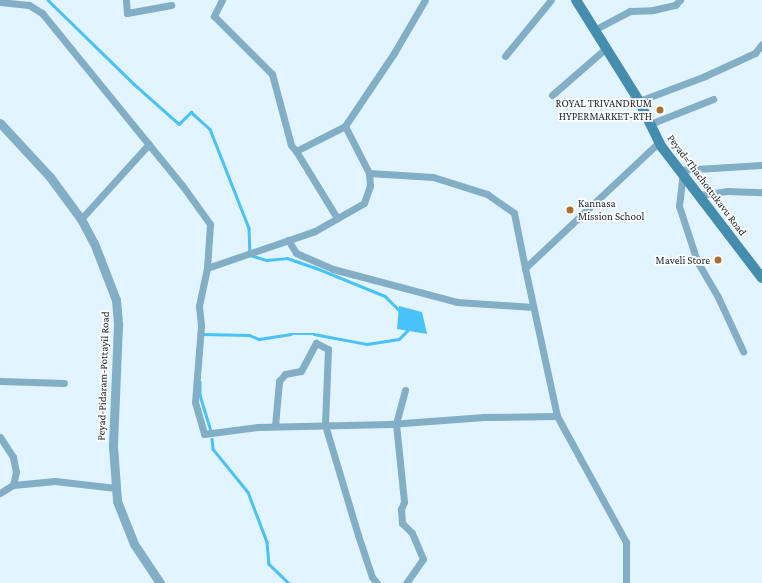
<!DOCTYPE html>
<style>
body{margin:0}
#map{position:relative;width:762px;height:583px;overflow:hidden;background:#e1f4ff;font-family:"Crimson Pro",serif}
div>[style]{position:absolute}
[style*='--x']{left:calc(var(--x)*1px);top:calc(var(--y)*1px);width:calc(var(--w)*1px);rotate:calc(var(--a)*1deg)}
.water>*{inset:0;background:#49c2f7}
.stream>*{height:2.5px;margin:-1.25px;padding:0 1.25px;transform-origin:1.25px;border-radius:1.25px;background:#49c2f7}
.minor>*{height:7px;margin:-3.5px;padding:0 3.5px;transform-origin:3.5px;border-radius:3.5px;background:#82afc5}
.tertiary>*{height:9px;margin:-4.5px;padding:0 4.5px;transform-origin:4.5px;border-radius:4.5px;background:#82afc5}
.secondary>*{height:10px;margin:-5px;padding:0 5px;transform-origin:5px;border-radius:5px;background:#458dae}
.dots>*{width:11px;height:11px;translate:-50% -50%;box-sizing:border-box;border:2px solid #fefefe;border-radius:50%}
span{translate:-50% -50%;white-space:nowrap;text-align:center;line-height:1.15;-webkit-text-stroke:3.5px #fefefe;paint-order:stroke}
.poi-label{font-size:11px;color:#152128}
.right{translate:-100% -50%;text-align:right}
.left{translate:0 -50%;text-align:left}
.street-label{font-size:11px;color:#152128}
</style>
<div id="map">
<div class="water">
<div style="clip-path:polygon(399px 306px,422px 312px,427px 334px,397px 329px)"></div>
</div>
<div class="stream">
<div style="--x:48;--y:0;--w:120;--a:44.3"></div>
<div style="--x:134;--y:84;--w:60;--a:41.6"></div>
<div style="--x:179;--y:124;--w:17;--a:-45"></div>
<div style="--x:191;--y:112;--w:25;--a:42"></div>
<div style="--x:210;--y:129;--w:106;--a:68.5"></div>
<div style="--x:249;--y:228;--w:27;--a:88"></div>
<div style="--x:250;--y:255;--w:17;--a:17"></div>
<div style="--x:266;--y:260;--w:21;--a:-5"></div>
<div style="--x:287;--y:258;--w:31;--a:19"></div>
<div style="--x:316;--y:268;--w:74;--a:22.1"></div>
<div style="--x:385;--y:296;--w:23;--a:45"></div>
<div style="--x:202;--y:334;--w:47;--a:1.2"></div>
<div style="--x:249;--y:335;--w:11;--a:22"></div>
<div style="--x:259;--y:339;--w:32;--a:-9"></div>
<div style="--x:291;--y:334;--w:23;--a:0"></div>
<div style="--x:314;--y:334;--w:54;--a:10.7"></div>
<div style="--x:367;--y:344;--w:32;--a:-9"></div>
<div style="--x:399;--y:339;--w:14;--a:-45"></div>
<div style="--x:200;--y:382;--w:13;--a:90"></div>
<div style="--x:200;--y:395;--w:38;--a:73"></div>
<div style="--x:212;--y:439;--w:10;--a:84"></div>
<div style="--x:213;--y:449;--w:55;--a:50.9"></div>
<div style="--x:248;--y:492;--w:53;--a:69.2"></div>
<div style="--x:267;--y:542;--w:22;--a:85"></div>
<div style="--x:269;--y:564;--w:28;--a:44"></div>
</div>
<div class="minor">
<div style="--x:126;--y:0;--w:13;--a:86"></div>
<div style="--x:127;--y:13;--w:45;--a:-10.3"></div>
<div style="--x:222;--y:0;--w:18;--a:117"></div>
<div style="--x:214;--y:16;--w:82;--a:45"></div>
<div style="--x:272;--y:74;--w:73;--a:75"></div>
<div style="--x:291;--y:145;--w:8;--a:50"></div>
<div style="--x:296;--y:151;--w:55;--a:-27"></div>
<div style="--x:345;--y:126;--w:88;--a:-56.1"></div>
<div style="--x:394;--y:53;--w:61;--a:-59.7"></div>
<div style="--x:0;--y:2;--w:29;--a:6"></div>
<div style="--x:29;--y:5;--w:15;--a:32"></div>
<div style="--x:42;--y:13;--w:222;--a:50.9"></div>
<div style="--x:182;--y:185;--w:48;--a:54.3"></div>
<div style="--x:210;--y:224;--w:44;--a:93.9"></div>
<div style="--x:207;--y:268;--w:39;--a:102"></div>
<div style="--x:199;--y:306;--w:20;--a:84"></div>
<div style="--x:201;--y:326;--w:76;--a:94.5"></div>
<div style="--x:195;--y:402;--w:33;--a:74"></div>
<div style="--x:204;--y:434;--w:54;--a:-7.4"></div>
<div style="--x:258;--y:427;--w:132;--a:-1.3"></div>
<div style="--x:390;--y:424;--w:94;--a:-4.3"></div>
<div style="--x:484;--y:417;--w:73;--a:-0.8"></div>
<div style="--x:557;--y:416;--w:151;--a:-102.2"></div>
<div style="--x:525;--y:268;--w:184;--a:-43.2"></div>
<div style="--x:594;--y:30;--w:41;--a:-27.8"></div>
<div style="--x:630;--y:11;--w:23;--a:-2"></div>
<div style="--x:653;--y:10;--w:23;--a:-13"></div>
<div style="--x:675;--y:5;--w:7;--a:-45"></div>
<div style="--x:505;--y:56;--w:72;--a:-50.6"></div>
<div style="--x:552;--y:95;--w:70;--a:-41"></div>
<div style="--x:639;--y:101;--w:71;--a:-20.7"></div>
<div style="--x:705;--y:76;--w:55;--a:-24.7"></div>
<div style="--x:755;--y:53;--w:11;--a:-52"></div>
<div style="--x:650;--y:124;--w:68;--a:-21.6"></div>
<div style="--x:296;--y:151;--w:79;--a:58.5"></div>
<div style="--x:680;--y:170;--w:82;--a:-3.5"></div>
<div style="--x:369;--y:173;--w:64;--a:3.6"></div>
<div style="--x:433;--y:177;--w:57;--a:17.5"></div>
<div style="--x:487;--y:194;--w:33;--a:35"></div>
<div style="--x:514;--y:213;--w:56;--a:78.7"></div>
<div style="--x:683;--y:173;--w:33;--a:97"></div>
<div style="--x:679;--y:206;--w:58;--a:71.9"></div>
<div style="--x:697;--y:261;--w:42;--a:59.7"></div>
<div style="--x:718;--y:297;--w:60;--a:65.2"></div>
<div style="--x:699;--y:195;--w:28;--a:-8"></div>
<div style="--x:727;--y:191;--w:35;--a:2"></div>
<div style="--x:81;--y:219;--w:101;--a:-47.8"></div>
<div style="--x:288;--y:240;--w:15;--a:58"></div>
<div style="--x:296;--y:253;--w:40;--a:23.4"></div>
<div style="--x:333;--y:269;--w:128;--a:14.9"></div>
<div style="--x:457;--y:302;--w:76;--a:3.8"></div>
<div style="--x:207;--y:268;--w:114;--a:-18.9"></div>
<div style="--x:315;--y:231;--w:56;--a:-29.7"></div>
<div style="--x:364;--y:203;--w:18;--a:-71"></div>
<div style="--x:370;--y:186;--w:13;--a:-94"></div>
<div style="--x:369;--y:173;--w:53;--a:-117.1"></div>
<div style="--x:0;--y:381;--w:64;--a:1.8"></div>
<div style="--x:405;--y:390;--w:35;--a:105"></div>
<div style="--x:396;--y:424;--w:78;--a:84.1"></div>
<div style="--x:404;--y:502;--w:8;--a:113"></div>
<div style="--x:401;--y:509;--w:14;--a:86"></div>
<div style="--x:402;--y:523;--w:14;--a:45"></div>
<div style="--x:412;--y:533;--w:28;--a:67"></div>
<div style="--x:423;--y:559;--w:29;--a:125"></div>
<div style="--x:557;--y:416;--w:144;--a:61.3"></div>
<div style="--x:626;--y:542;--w:41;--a:90"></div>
<div style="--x:275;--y:426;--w:45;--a:-84.9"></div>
<div style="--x:279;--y:381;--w:9;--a:-49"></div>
<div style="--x:285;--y:374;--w:16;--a:-11"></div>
<div style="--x:301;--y:371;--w:32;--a:-62"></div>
<div style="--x:316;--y:343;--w:13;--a:27"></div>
<div style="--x:328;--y:349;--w:76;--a:92.3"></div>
<div style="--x:325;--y:425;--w:115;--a:73.3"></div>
<div style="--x:358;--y:535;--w:44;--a:71.6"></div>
<div style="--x:372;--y:577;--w:8;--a:50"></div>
<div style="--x:0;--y:437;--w:24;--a:57"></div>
<div style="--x:13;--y:457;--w:15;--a:79"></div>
<div style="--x:16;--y:472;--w:13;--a:103"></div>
<div style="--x:0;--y:493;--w:15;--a:-32"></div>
<div style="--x:13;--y:485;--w:42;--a:-5.4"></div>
<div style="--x:55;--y:481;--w:61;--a:6.5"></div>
</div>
<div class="tertiary">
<div style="--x:0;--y:123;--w:74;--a:47.2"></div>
<div style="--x:50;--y:177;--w:52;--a:53.6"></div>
<div style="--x:81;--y:219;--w:27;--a:62"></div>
<div style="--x:94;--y:243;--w:61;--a:68.9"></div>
<div style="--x:116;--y:300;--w:25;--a:85"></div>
<div style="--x:118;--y:325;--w:121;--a:92.4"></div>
<div style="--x:113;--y:446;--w:55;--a:85.8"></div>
<div style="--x:117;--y:501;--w:46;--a:68.4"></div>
<div style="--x:134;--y:544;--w:47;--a:56.3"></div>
</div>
<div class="secondary">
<div style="--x:576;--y:0;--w:119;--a:58"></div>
<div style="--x:639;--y:101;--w:50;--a:63.9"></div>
<div style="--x:661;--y:146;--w:166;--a:52.6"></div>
</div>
<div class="dots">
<div style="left:660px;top:110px;background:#a76e2c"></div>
<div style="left:570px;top:210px;background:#a76e2c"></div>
<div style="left:718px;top:260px;background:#a76e2c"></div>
</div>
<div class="poi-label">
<span class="right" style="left:652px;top:110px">ROYAL TRIVANDRUM<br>HYPERMARKET-RTH</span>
<span class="left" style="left:578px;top:210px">Kannasa<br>Mission School</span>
<span class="right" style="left:710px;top:260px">Maveli Store</span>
</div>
<div class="street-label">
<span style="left:707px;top:185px;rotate:53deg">Peyad=Thachottukavu Road</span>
<span style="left:103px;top:376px;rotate:-88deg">Peyad-Pidaram-Pottayil Road</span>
</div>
</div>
